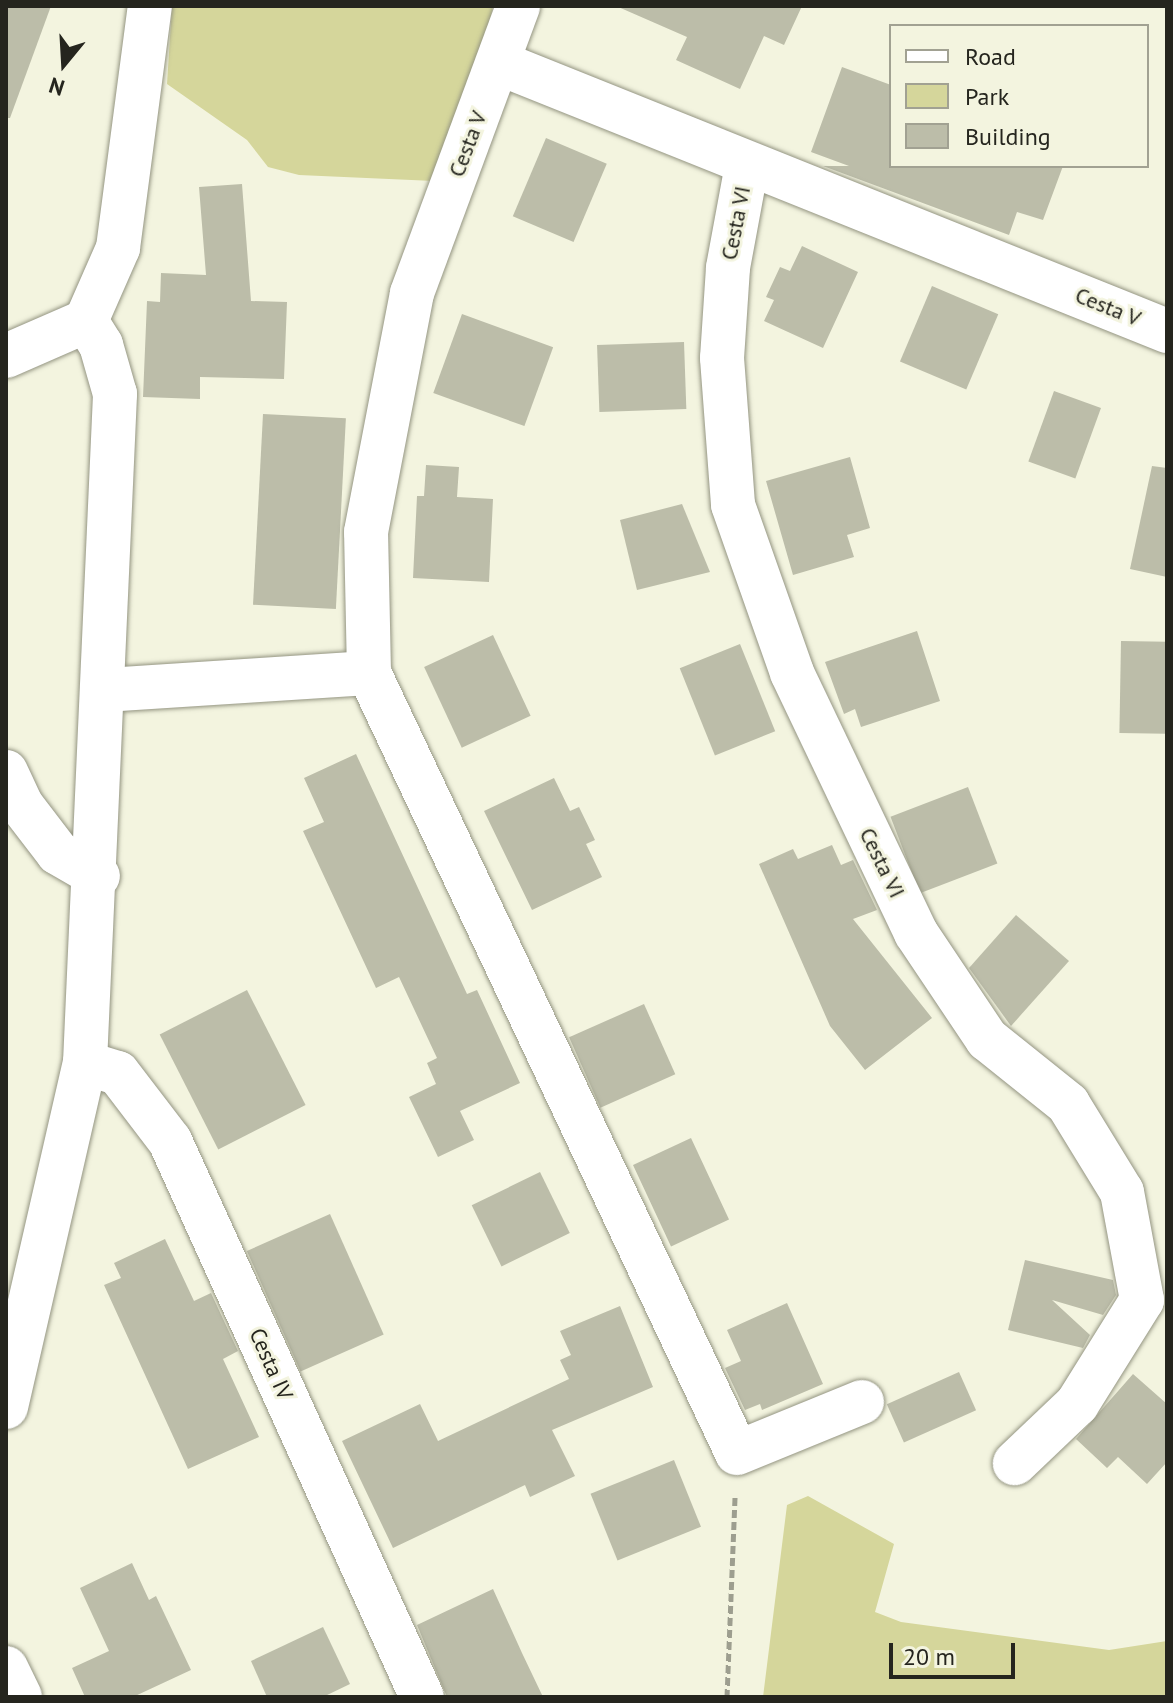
<!DOCTYPE html>
<style>
body{margin:0}
#map{position:relative;width:1173px;height:1703px;overflow:hidden;background:#f3f4df;font-family:"PT Sans",sans-serif}
div>[style]{position:absolute}
[style*='--x']{left:calc(var(--x)*1px);top:calc(var(--y)*1px);width:calc(var(--w)*1px);rotate:calc(var(--a)*1deg)}
.green>*{inset:0;background:#d5d69b}
.building>*{inset:0;background:#bcbda9;transform-origin:0 0}
.path>*{height:5px;margin-top:-2.5px;transform-origin:0;background:repeating-linear-gradient(90deg,#9d9e8f 0 8px,transparent 0 12px)}
.roads{filter:drop-shadow(0 0 2px #949582) drop-shadow(0 0 2px #949582)}
.minor>*{height:44px;margin:-22px;padding:0 22px;transform-origin:22px;border-radius:22px;background:#fff}
span{translate:-50% -50%;white-space:nowrap;text-align:center;line-height:1.15;-webkit-text-stroke:6px #f3f4df;paint-order:stroke}
.street-label{font-size:22px;color:#25251e}
.frame{position:absolute;inset:0;border:8px solid #25251e;pointer-events:none}
.legend{position:absolute;left:889px;top:24px;width:260px;height:144px;box-sizing:border-box;background:#f3f4df;border:2px solid #a1a192;margin:0;padding:10px 14px;list-style:none;font-size:24px;color:#25251e}
.legend li{display:flex;align-items:center;gap:16px;height:40px}
.legend b{width:40px;border:2px solid #a1a192}
.north{position:absolute;left:24px;top:24px;width:80px;height:80px;-webkit-text-stroke:6px #f3f4df;paint-order:stroke;rotate:198deg;font-size:22px;font-weight:700;line-height:32px;text-align:center;color:#25251e}
.north::after{content:'';display:block;margin:auto;width:28px;height:36px;background:#25251e;clip-path:polygon(50% 0,100% 100%,50% 72%,0 100%)}
.scale{position:absolute;left:889px;top:1643px;width:126px;height:36px;box-sizing:border-box;border:4px solid #25251e;border-top:0;padding-left:10px;font-size:24px;line-height:28px;white-space:nowrap;color:#25251e;-webkit-text-stroke:6px #f3f4df;paint-order:stroke}
</style>
<div id="map">
<div class="green">
<div style="clip-path:polygon(172px 6px,493px 6px,480px 67px,434px 181px,299px 175px,268px 167px,247px 140px,167px 84px)"></div>
<div style="clip-path:polygon(808px 1496px,894px 1544px,875px 1612px,901px 1622px,1109px 1650px,1167px 1641px,1167px 1697px,763px 1697px,787px 1505px)"></div>
</div>
<div class="building">
<div style="clip-path:polygon(6px 6px,51px 6px,10px 118px,6px 118px)"></div>
<div style="clip-path:polygon(616px 6px,802px 6px,784px 45px,764px 36px,740px 89px,676px 60px,687px 37px)"></div>
<div style="clip-path:polygon(842px 67px,891px 85px,891px 166px,1063px 166px,1043px 220px,1017px 212px,1009px 235px,823px 166px,849px 166px,811px 152px)"></div>
<div style="left:546px;top:138px;width:66px;height:85px;rotate:23deg"></div>
<div style="clip-path:polygon(242px 184px,251px 301px,287px 302px,284px 379px,200px 377px,200px 399px,143px 397px,147px 301px,160px 302px,161px 273px,206px 275px,199px 187px)"></div>
<div style="clip-path:polygon(802px 246px,858px 272px,823px 348px,764px 321px,774px 300px,766px 297px,780px 267px,790px 271px)"></div>
<div style="left:932px;top:286px;width:72px;height:82px;rotate:23deg"></div>
<div style="left:462px;top:314px;width:97px;height:84px;rotate:20deg"></div>
<div style="left:684px;top:342px;width:67px;height:87px;rotate:88deg"></div>
<div style="left:1054px;top:391px;width:50px;height:75px;rotate:20deg"></div>
<div style="left:263px;top:414px;width:83px;height:191px;rotate:3deg"></div>
<div style="clip-path:polygon(850px 457px,870px 528px,847px 535px,854px 557px,793px 575px,766px 481px)"></div>
<div style="clip-path:polygon(426px 465px,459px 467px,457px 497px,493px 499px,489px 582px,413px 578px,417px 496px,424px 496px)"></div>
<div style="clip-path:polygon(1152px 466px,1167px 468px,1167px 577px,1130px 569px)"></div>
<div style="clip-path:polygon(682px 504px,710px 572px,637px 590px,620px 520px)"></div>
<div style="clip-path:polygon(917px 631px,940px 701px,861px 727px,855px 709px,844px 714px,825px 662px)"></div>
<div style="left:493px;top:635px;width:89px;height:76px;rotate:65deg"></div>
<div style="left:1121px;top:641px;width:46px;height:92px;rotate:1deg"></div>
<div style="left:740px;top:644px;width:94px;height:65px;rotate:68deg"></div>
<div style="clip-path:polygon(356px 754px,467px 994px,477px 990px,520px 1083px,460px 1111px,474px 1140px,438px 1157px,409px 1097px,436px 1084px,427px 1063px,437px 1058px,399px 977px,376px 988px,303px 831px,324px 822px,304px 778px)"></div>
<div style="clip-path:polygon(554px 778px,570px 811px,579px 807px,595px 840px,586px 844px,602px 877px,532px 910px,484px 811px)"></div>
<div style="left:968px;top:787px;width:82px;height:83px;rotate:69deg"></div>
<div style="clip-path:polygon(832px 845px,841px 865px,853px 860px,877px 910px,853px 919px,932px 1018px,865px 1070px,830px 1026px,759px 864px,793px 849px,798px 859px)"></div>
<div style="clip-path:polygon(1016px 915px,1069px 961px,1011px 1026px,969px 968px)"></div>
<div style="left:247px;top:990px;width:129px;height:98px;rotate:63deg"></div>
<div style="left:644px;top:1004px;width:77px;height:82px;rotate:66deg"></div>
<div style="left:691px;top:1138px;width:90px;height:64px;rotate:65deg"></div>
<div style="left:540px;top:1172px;width:68px;height:76px;rotate:64deg"></div>
<div style="left:330px;top:1214px;width:132px;height:91px;rotate:66deg"></div>
<div style="clip-path:polygon(165px 1239px,194px 1301px,211px 1293px,238px 1351px,223px 1359px,259px 1437px,188px 1469px,104px 1285px,121px 1278px,114px 1263px)"></div>
<div style="clip-path:polygon(1025px 1260px,1113px 1280px,1116px 1295px,1103px 1315px,1052px 1300px,1090px 1335px,1083px 1348px,1008px 1330px)"></div>
<div style="clip-path:polygon(787px 1303px,823px 1384px,762px 1410px,760px 1404px,745px 1410px,725px 1368px,741px 1361px,727px 1330px)"></div>
<div style="clip-path:polygon(620px 1306px,653px 1387px,552px 1430px,575px 1476px,530px 1497px,525px 1485px,393px 1548px,342px 1441px,420px 1404px,438px 1441px,569px 1379px,560px 1360px,571px 1355px,560px 1331px)"></div>
<div style="left:959px;top:1372px;width:42px;height:79px;rotate:66deg"></div>
<div style="clip-path:polygon(1133px 1374px,1167px 1404px,1167px 1462px,1147px 1484px,1118px 1457px,1107px 1468px,1076px 1439px)"></div>
<div style="left:674px;top:1460px;width:72px;height:90px;rotate:68deg"></div>
<div style="clip-path:polygon(132px 1563px,149px 1600px,156px 1596px,191px 1670px,133px 1697px,85px 1697px,72px 1668px,109px 1651px,80px 1588px)"></div>
<div style="clip-path:polygon(493px 1589px,522px 1653px,543px 1697px,447px 1697px,417px 1625px)"></div>
<div style="clip-path:polygon(323px 1627px,350px 1684px,323px 1697px,267px 1697px,251px 1661px)"></div>
</div>
<div class="path">
<div style="--x:727;--y:1697;--w:203;--a:-87.7"></div>
</div>
<div class="roads">
<div class="minor">
<div style="--x:499;--y:63;--w:720;--a:21.86"></div>
<div style="--x:747;--y:165;--w:105;--a:100.5"></div>
<div style="--x:728;--y:268;--w:90;--a:93.8"></div>
<div style="--x:722;--y:358;--w:147;--a:85.7"></div>
<div style="--x:733;--y:505;--w:178;--a:70.6"></div>
<div style="--x:792;--y:673;--w:288;--a:64.5"></div>
<div style="--x:916;--y:933;--w:128;--a:56.2"></div>
<div style="--x:987;--y:1039;--w:104;--a:38.7"></div>
<div style="--x:1068;--y:1104;--w:103;--a:58.5"></div>
<div style="--x:1122;--y:1192;--w:110;--a:79.5"></div>
<div style="--x:1142;--y:1300;--w:123;--a:122"></div>
<div style="--x:1077;--y:1404;--w:86;--a:136.4"></div>
<div style="--x:86;--y:321;--w:80;--a:-66.3"></div>
<div style="--x:118;--y:248;--w:244;--a:-82.5"></div>
<div style="--x:6;--y:356;--w:87;--a:-23.6"></div>
<div style="--x:369;--y:673;--w:862;--a:64.74"></div>
<div style="--x:737;--y:1453;--w:135;--a:-22.2"></div>
<div style="--x:106;--y:690;--w:264;--a:-3.7"></div>
<div style="--x:369;--y:673;--w:141;--a:-91.2"></div>
<div style="--x:366;--y:532;--w:243;--a:-79.1"></div>
<div style="--x:412;--y:293;--w:306;--a:-69.7"></div>
<div style="--x:6;--y:772;--w:38;--a:65"></div>
<div style="--x:22;--y:806;--w:59;--a:52.5"></div>
<div style="--x:58;--y:853;--w:46;--a:29.9"></div>
<div style="--x:85;--y:1063;--w:34;--a:17"></div>
<div style="--x:118;--y:1073;--w:86;--a:52.6"></div>
<div style="--x:170;--y:1141;--w:610;--a:65.62"></div>
<div style="--x:6;--y:1407;--w:353;--a:-77.1"></div>
<div style="--x:85;--y:1063;--w:670;--a:-87.43"></div>
<div style="--x:115;--y:394;--w:51;--a:-105.9"></div>
<div style="--x:101;--y:345;--w:28;--a:-122"></div>
<div style="--x:6;--y:1668;--w:32;--a:64"></div>
</div>
</div>
<div class="street-label">
<span style="left:468px;top:144px;rotate:-69deg">Cesta V</span>
<span style="left:736px;top:223px;rotate:-79deg">Cesta VI</span>
<span style="left:1108px;top:307px;rotate:22deg">Cesta V</span>
<span style="left:882px;top:863px;rotate:64deg">Cesta VI</span>
<span style="left:271px;top:1364px;rotate:66deg">Cesta IV</span>
</div>
<div class="frame"></div>
<ul class="legend">
<li><b style="height:10px;background:#fff"></b>Road</li>
<li><b style="height:22px;background:#d5d69b"></b>Park</li>
<li><b style="height:22px;background:#bcbda9"></b>Building</li>
</ul>
<div class="north">N</div>
<div class="scale">20 m</div>
</div>
